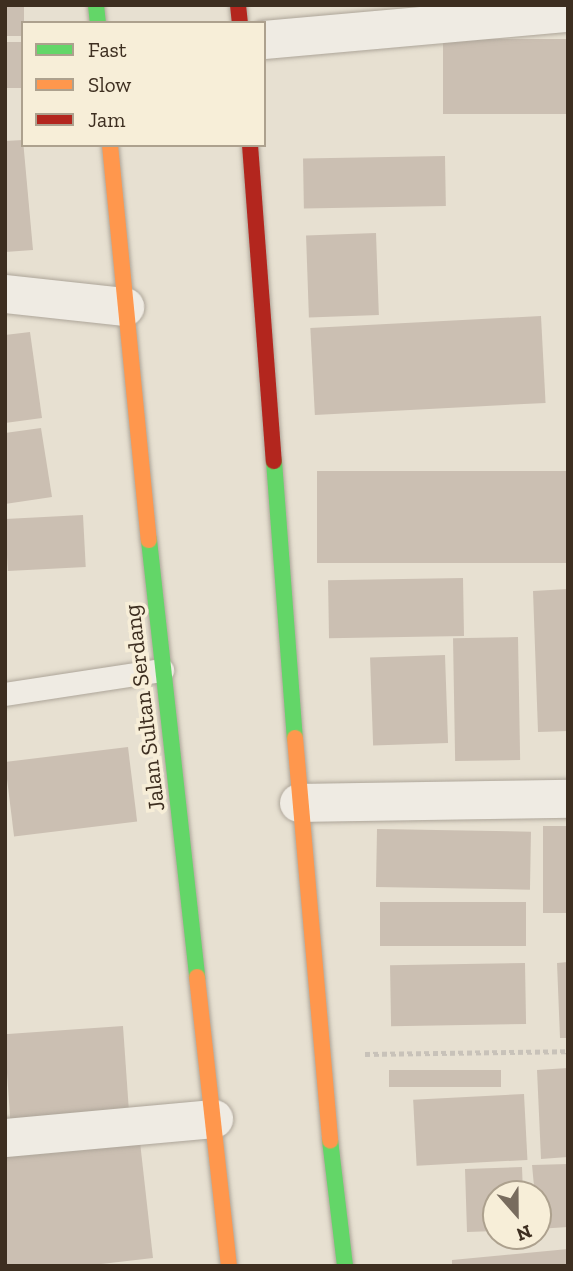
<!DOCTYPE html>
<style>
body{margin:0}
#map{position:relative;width:573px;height:1271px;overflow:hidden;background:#e7e0d1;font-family:"Zilla Slab",serif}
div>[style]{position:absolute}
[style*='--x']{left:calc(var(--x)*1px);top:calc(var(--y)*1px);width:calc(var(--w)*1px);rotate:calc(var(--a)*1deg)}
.building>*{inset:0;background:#cbbfb2;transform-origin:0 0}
.path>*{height:4.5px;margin-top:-2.25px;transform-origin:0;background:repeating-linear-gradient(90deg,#c8c2b9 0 5px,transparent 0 8.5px)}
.roads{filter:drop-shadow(0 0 2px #ada599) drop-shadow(0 0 2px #ada599)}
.lane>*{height:23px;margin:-11.5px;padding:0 11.5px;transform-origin:11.5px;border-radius:11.5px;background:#efebe3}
.street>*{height:38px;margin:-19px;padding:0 19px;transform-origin:19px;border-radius:19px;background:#efebe3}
.fast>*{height:16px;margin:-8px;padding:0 8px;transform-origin:8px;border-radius:8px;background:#63d668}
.slow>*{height:16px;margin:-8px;padding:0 8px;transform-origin:8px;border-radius:8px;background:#ff974d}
.jam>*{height:16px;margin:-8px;padding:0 8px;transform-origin:8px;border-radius:8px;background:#b3261e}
span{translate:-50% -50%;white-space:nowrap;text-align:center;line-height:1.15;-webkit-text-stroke:7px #f7eed8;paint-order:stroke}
.street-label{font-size:23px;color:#3d2e20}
.frame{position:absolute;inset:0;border:7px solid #3d2e20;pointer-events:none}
.legend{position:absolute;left:21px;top:21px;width:245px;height:126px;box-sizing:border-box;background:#f7eed8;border:2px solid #ada18e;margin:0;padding:9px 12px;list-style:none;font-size:21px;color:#3d2e20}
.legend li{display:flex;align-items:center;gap:14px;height:35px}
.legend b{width:35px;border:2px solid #ada18e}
.north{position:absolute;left:482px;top:1180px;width:70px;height:70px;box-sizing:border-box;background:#f7eed8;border:2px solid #ada18e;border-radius:50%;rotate:159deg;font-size:19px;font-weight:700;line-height:28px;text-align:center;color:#3d2e20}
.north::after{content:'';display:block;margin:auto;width:24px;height:32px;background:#786c5e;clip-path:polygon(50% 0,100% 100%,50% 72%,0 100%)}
</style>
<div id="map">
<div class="building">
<div style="left:5px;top:5px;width:19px;height:31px"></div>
<div style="left:568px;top:39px;width:75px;height:125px;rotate:90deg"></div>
<div style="left:23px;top:42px;width:46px;height:18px;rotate:90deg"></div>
<div style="clip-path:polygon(23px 140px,33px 250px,5px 252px,5px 141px)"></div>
<div style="left:445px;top:156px;width:50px;height:142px;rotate:89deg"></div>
<div style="left:376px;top:233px;width:82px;height:70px;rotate:88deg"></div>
<div style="left:541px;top:316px;width:87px;height:231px;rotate:87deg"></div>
<div style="clip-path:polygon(30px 332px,42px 418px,5px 423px,5px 335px)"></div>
<div style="clip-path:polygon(41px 428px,52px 497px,5px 504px,5px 433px)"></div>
<div style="left:568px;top:471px;width:92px;height:251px;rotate:90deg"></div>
<div style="left:83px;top:515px;width:52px;height:78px;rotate:87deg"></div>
<div style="left:463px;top:578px;width:58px;height:135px;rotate:89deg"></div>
<div style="clip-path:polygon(568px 589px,568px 731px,538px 732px,533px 591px)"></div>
<div style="left:518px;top:637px;width:123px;height:65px;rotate:89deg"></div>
<div style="left:445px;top:655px;width:88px;height:75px;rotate:88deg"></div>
<div style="left:128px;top:747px;width:75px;height:124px;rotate:83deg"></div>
<div style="left:568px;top:826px;width:87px;height:25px;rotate:90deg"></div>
<div style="left:377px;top:829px;width:154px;height:58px;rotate:1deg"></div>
<div style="left:380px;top:902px;width:146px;height:44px"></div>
<div style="clip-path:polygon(568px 962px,568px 1038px,560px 1038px,557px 963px)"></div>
<div style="left:525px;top:963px;width:61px;height:135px;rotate:89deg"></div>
<div style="left:123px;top:1026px;width:90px;height:119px;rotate:86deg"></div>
<div style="clip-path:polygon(568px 1068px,568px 1157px,541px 1159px,537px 1070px)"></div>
<div style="left:389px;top:1070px;width:112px;height:17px"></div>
<div style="left:524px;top:1094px;width:66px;height:111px;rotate:87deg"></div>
<div style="clip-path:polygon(139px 1133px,153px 1258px,84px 1266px,5px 1266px,5px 1149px)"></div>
<div style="clip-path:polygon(568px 1164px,568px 1227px,538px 1229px,532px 1165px)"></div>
<div style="clip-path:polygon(522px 1167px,523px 1194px,496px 1194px,496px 1231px,467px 1232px,465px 1169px)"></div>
<div style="clip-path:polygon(568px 1249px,568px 1266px,452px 1266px,452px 1260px)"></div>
</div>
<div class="path">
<div style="--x:365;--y:1054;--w:203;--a:-0.8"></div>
</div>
<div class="roads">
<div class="lane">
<div style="--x:5;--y:694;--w:159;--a:-8.7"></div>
</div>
<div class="street">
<div style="--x:264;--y:40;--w:305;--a:-5.1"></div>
<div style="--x:5;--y:294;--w:121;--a:6.2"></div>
<div style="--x:299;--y:803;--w:269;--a:-0.9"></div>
<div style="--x:5;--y:1138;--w:210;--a:-5.2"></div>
</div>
<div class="fast">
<div style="--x:96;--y:5;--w:18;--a:84"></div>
<div style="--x:274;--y:461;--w:278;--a:85.7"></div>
<div style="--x:149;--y:540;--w:440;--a:83.7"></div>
<div style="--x:330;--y:1140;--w:127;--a:83.2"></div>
</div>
<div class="slow">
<div style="--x:110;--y:145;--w:397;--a:84.4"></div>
<div style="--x:295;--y:738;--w:404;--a:85"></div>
<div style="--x:197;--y:977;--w:291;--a:83.7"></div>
</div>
<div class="jam">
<div style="--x:238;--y:5;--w:18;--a:84"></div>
<div style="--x:250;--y:145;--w:317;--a:85.7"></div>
</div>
</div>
<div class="street-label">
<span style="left:144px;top:708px;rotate:-97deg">Jalan Sultan Serdang</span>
</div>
<div class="frame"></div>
<ul class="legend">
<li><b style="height:9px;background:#63d668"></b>Fast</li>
<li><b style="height:9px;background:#ff974d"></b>Slow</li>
<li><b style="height:9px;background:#b3261e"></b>Jam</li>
</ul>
<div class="north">N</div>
</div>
